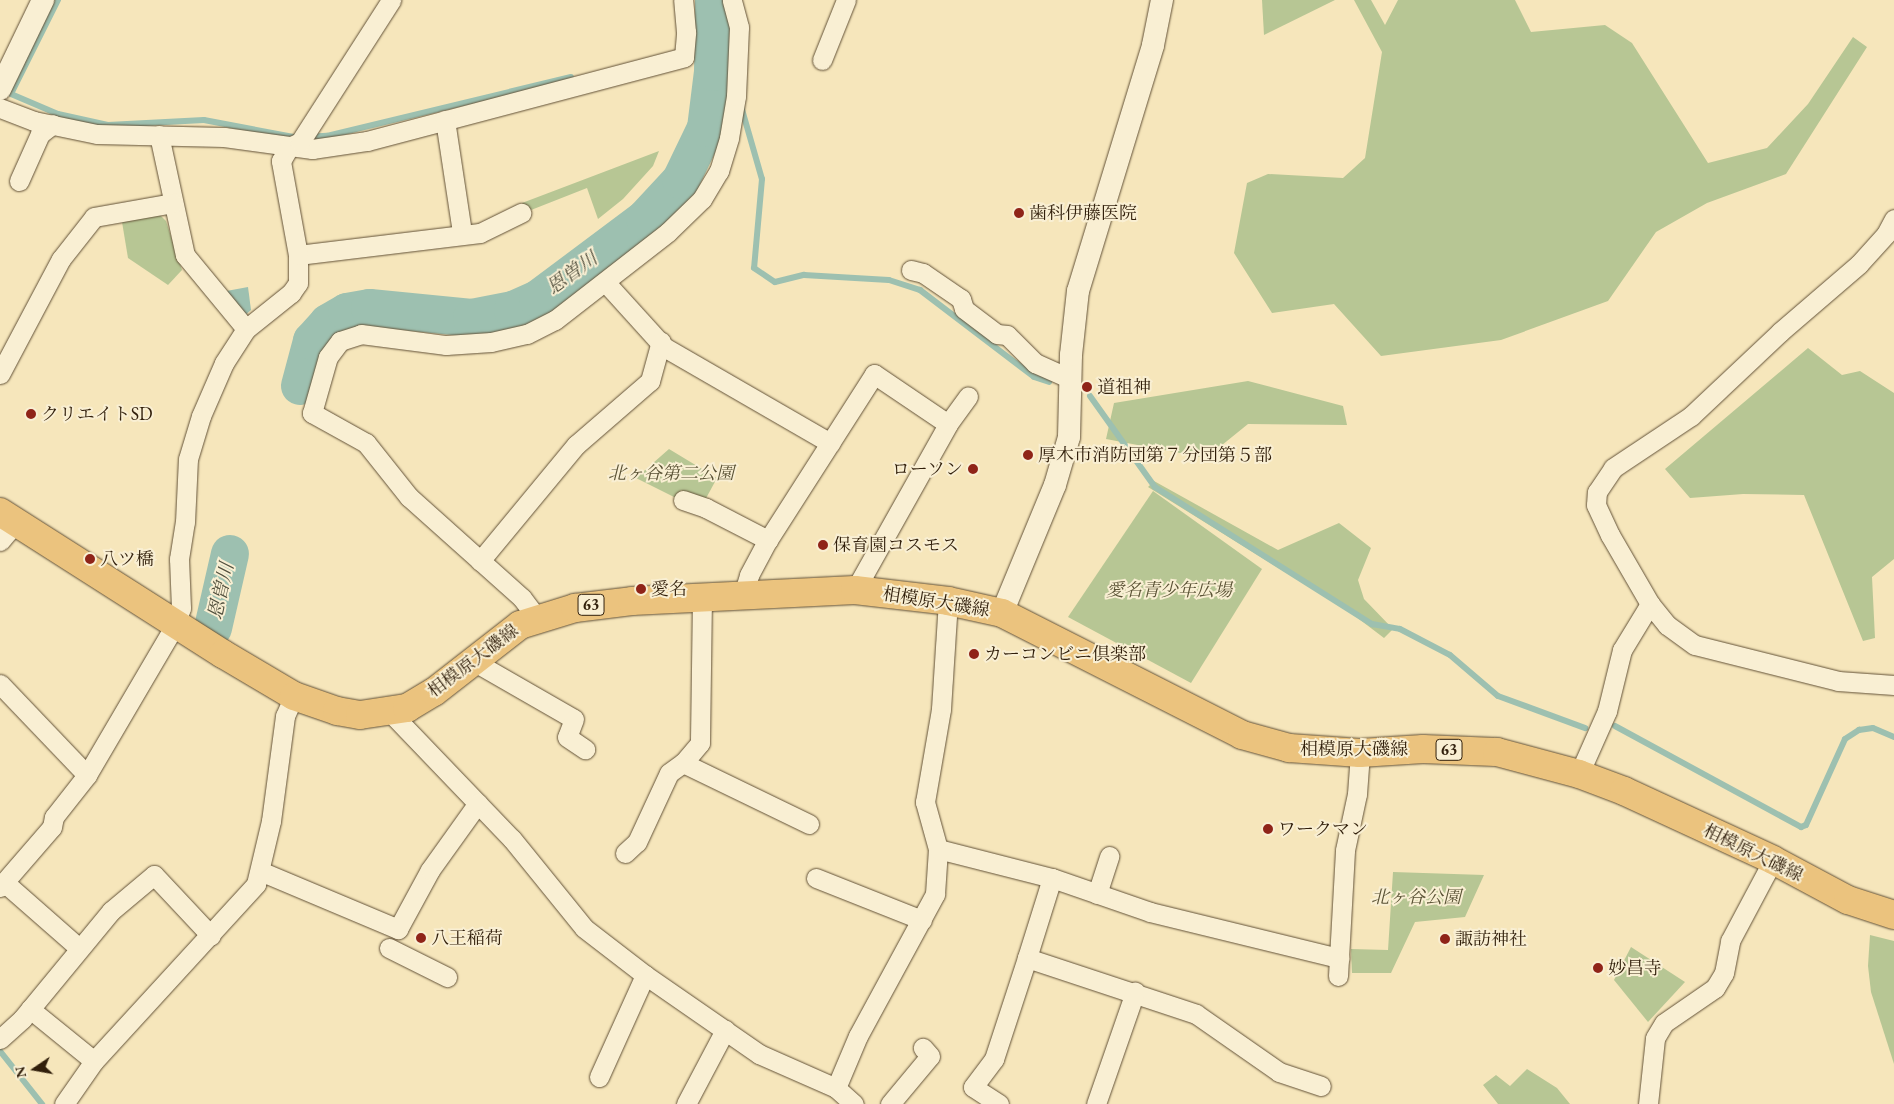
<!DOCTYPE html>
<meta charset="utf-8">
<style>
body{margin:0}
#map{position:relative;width:1894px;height:1104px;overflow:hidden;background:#f6e6bb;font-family:"EB Garamond","Noto Serif JP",serif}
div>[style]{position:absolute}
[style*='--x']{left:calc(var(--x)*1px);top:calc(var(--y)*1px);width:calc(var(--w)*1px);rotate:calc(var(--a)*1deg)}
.green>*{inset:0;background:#b7c694}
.water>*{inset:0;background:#9dc0b0}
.stream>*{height:6px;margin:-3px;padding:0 3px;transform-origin:3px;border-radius:3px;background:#9dc0b0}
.river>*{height:38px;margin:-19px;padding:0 19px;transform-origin:19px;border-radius:19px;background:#9dc0b0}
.roads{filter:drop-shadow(0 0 1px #625137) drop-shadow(0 0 1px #625137)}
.minor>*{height:19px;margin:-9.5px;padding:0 9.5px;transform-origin:9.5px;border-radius:9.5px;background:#f9efd3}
.tertiary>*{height:22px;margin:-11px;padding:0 11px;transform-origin:11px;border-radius:11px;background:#f9efd3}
.primary>*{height:28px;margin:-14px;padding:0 14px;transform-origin:14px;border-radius:14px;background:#ebc37e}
.dots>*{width:14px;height:14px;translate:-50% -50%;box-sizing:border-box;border:2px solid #f9efd3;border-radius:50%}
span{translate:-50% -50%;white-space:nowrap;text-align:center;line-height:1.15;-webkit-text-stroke:4px #f9efd3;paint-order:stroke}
.shield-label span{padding:1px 4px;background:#f9efd3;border:1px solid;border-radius:4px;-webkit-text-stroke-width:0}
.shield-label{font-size:16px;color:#311f0b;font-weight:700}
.poi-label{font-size:18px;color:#311f0b}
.left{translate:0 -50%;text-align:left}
.right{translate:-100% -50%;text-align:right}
.park-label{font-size:18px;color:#595134;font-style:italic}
.street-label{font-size:18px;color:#311f0b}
.water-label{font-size:19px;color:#514f3d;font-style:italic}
.north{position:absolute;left:10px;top:1044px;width:50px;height:50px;-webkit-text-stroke:4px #f9efd3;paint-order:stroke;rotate:258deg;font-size:14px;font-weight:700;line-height:20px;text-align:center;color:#311f0b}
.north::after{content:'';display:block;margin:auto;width:18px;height:22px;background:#311f0b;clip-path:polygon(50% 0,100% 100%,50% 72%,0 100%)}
</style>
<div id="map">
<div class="green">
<div style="clip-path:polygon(1262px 0,1335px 0,1264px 35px)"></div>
<div style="clip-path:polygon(1354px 0,1371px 0,1385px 25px,1398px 0,1515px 0,1531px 32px,1605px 25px,1632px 43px,1708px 163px,1767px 148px,1808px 104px,1853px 37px,1867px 47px,1786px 174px,1707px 203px,1656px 232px,1608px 301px,1501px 340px,1381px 356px,1334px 304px,1272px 313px,1234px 253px,1247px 183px,1268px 174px,1343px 178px,1365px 158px,1382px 52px)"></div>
<div style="clip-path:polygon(659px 151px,653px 166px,623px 199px,598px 219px,587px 188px,526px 212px,522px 203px)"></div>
<div style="clip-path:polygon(160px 215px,166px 221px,182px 270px,168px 285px,128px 258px,122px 222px)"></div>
<div style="clip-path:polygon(1808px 348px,1842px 375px,1860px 371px,1894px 393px,1894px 559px,1872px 577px,1875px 638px,1863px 641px,1804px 495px,1743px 494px,1690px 498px,1665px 469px)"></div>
<div style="clip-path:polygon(1248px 381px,1343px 406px,1347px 425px,1248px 424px,1206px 458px,1106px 439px,1114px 403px)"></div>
<div style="clip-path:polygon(669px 449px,717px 478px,704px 502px,681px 490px,676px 498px,636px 478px)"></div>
<div style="clip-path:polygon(1154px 481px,1278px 550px,1339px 523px,1371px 548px,1358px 580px,1364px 599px,1393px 629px,1384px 638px,1351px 613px,1148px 487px)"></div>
<div style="clip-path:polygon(1153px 491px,1262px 569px,1191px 683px,1068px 617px)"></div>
<div style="clip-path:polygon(1393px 872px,1484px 875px,1465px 917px,1415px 922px,1391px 973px,1352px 973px,1351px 949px,1388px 950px)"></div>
<div style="clip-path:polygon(1870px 935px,1894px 941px,1894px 1064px,1871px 992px,1868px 966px)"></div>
<div style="clip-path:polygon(1631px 947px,1685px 982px,1648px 1022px,1614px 980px)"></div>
<div style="clip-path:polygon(1527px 1069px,1557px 1088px,1570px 1104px,1498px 1104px,1483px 1085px,1496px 1075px,1510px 1086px)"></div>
</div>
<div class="water">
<div style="clip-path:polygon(248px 287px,251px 310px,243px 317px,221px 292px)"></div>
</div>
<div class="stream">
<div style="--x:58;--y:0;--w:105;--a:116.6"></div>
<div style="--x:11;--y:94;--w:51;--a:23.1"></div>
<div style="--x:58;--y:114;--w:51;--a:12.4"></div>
<div style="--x:108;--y:125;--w:96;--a:-3"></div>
<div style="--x:204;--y:120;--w:91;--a:10.8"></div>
<div style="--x:710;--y:87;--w:17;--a:25"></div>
<div style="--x:741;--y:106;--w:76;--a:74"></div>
<div style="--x:762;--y:179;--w:89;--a:95.1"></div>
<div style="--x:754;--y:268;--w:25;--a:34"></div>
<div style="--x:775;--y:282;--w:30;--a:-14"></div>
<div style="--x:804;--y:275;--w:85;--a:3.4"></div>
<div style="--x:889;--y:280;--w:33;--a:18"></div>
<div style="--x:920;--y:290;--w:143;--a:37.3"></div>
<div style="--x:1034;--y:377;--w:16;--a:18"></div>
<div style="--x:305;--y:137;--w:22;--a:-3"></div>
<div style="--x:327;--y:136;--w:251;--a:-13.6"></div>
<div style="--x:1090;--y:396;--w:112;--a:54.5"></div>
<div style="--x:1155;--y:487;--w:257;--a:32.3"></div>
<div style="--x:1372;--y:624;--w:28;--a:10"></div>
<div style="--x:1400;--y:629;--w:56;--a:27.5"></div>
<div style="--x:1450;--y:655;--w:63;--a:40.5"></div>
<div style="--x:1498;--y:696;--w:93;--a:20.2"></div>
<div style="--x:1615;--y:726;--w:212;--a:28.5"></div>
<div style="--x:1801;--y:827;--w:5;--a:-22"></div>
<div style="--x:1806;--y:825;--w:94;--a:-65.6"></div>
<div style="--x:1845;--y:739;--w:17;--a:-33"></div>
<div style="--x:1859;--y:730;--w:14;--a:-8"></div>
<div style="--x:1873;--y:728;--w:23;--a:23"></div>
<div style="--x:0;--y:1051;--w:68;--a:51.6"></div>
</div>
<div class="river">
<div style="--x:300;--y:386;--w:47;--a:-75.1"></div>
<div style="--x:312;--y:341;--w:24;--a:-48"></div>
<div style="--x:328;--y:323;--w:22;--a:-30"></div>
<div style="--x:347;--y:312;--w:23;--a:-10"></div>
<div style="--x:370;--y:308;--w:102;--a:5.6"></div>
<div style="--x:472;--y:318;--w:42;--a:-11"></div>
<div style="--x:513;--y:310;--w:27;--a:-24"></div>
<div style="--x:538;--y:299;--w:134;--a:-36.8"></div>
<div style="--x:645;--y:219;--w:53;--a:-47.3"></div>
<div style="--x:681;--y:180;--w:58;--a:-64.3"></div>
<div style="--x:706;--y:128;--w:56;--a:-82.9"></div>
<div style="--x:713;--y:72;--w:72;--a:-89.2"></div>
<div style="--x:213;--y:628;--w:76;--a:-77.1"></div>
</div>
<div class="roads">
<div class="minor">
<div style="--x:822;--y:60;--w:65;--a:-68.2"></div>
<div style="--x:0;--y:108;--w:36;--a:21"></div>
<div style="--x:34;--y:121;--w:64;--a:11.7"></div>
<div style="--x:97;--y:134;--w:127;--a:1.4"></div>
<div style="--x:224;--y:137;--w:89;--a:7.8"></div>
<div style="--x:312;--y:149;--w:56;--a:-8.3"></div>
<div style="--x:367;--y:141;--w:328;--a:-14.8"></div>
<div style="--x:684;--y:57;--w:25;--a:-85"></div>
<div style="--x:686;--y:32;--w:32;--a:-95"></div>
<div style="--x:445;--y:120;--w:114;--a:81.4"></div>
<div style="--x:159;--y:135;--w:123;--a:77.8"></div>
<div style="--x:185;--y:255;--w:96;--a:50.5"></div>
<div style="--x:19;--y:181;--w:51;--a:-65.9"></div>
<div style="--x:40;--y:134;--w:16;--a:-38"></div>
<div style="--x:298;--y:255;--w:183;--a:-6.9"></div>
<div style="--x:480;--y:233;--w:46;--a:-26"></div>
<div style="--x:911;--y:270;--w:12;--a:14"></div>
<div style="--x:923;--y:273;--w:46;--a:34.4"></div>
<div style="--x:961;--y:299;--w:10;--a:73"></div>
<div style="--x:964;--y:309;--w:41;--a:37.1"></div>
<div style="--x:997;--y:334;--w:10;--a:6"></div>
<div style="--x:1007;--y:335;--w:40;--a:45"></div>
<div style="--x:1035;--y:363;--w:39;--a:24"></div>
<div style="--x:606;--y:283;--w:86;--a:47.8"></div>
<div style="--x:664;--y:347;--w:192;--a:30"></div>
<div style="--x:0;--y:374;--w:130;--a:-62.1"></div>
<div style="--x:61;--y:259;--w:53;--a:-51.8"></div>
<div style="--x:94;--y:217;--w:80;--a:-10"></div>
<div style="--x:683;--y:500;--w:24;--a:19"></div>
<div style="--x:706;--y:508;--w:70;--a:27.3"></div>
<div style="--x:0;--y:541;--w:25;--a:-50"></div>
<div style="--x:480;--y:561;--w:151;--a:-50.4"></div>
<div style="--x:576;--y:445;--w:98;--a:-40.9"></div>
<div style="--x:650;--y:381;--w:41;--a:-74.6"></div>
<div style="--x:855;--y:590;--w:190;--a:-60.7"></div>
<div style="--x:948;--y:424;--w:34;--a:-54"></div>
<div style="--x:743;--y:595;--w:21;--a:-73"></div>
<div style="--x:749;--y:575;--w:40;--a:-62"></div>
<div style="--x:768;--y:540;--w:197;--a:-57.4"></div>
<div style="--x:874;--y:374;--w:89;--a:34"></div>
<div style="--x:702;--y:597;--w:146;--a:90.8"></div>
<div style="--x:700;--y:743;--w:26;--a:130"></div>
<div style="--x:683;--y:763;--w:140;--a:25.8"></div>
<div style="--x:1650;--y:604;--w:27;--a:51"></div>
<div style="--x:1667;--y:625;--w:34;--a:36"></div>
<div style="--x:1695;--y:645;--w:147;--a:14.1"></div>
<div style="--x:1838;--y:681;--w:56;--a:4.1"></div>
<div style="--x:537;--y:618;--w:25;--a:-127"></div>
<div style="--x:522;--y:598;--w:152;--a:-138.2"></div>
<div style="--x:409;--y:497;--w:69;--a:-128.5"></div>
<div style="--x:366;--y:443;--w:62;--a:-150.9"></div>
<div style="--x:312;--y:413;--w:58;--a:-74.1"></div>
<div style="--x:328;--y:357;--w:20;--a:-53"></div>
<div style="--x:340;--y:341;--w:22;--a:-18"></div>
<div style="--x:361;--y:334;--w:86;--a:7.4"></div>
<div style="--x:446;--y:345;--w:45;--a:-3.8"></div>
<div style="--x:491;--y:342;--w:37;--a:-13"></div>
<div style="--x:527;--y:334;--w:31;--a:-27"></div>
<div style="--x:555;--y:320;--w:143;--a:-37.9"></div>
<div style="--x:668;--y:232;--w:47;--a:-44.1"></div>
<div style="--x:702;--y:199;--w:33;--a:-59"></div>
<div style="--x:719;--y:171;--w:34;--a:-73"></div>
<div style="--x:729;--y:138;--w:43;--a:-80.5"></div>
<div style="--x:736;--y:96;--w:69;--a:-87.5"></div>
<div style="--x:739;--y:27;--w:28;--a:-105"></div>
<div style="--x:473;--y:661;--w:116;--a:29.9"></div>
<div style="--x:574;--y:719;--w:19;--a:111"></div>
<div style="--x:567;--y:737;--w:22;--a:34"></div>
<div style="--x:0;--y:684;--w:126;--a:46.3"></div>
<div style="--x:390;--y:712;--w:176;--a:46.2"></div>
<div style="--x:512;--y:839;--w:114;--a:51"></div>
<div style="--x:584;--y:928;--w:77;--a:37.6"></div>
<div style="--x:645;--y:975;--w:139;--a:34.7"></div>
<div style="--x:759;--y:1054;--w:84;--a:23.8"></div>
<div style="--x:836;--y:1088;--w:56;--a:-67.1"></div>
<div style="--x:858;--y:1036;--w:162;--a:-61.5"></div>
<div style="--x:935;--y:894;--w:45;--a:-86.2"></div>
<div style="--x:938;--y:849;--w:49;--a:-105.5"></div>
<div style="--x:925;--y:802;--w:94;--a:-80.2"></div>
<div style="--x:941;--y:709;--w:108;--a:-86.3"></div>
<div style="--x:1579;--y:774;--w:69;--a:-66"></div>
<div style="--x:1607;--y:711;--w:63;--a:-76.2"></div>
<div style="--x:1622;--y:650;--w:54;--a:-58.7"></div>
<div style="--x:1650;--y:604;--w:80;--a:-120.1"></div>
<div style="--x:1610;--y:535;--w:33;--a:-115"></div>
<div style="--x:1596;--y:505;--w:13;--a:-86"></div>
<div style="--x:1597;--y:492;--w:29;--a:-56"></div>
<div style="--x:1613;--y:468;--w:94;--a:-33.7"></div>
<div style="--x:1691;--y:416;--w:122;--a:-43.3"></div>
<div style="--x:1780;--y:332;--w:104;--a:-40.7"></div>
<div style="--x:1859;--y:264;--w:40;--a:-48"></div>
<div style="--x:1886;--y:234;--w:17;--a:-62"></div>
<div style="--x:938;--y:849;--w:118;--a:14.3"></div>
<div style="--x:1052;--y:878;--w:104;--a:19.1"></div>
<div style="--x:1150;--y:912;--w:195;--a:13.7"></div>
<div style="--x:625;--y:853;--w:16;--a:-43"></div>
<div style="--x:637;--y:842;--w:76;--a:-65.1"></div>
<div style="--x:669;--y:773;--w:17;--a:-36"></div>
<div style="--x:260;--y:871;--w:150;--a:22.8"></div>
<div style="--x:398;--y:929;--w:67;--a:-61.5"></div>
<div style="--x:430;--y:870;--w:82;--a:-54.4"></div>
<div style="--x:816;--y:878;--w:114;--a:21.6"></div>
<div style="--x:1052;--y:878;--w:84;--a:107.4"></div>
<div style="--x:1027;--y:958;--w:178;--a:18.3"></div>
<div style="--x:1196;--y:1014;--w:101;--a:34.9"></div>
<div style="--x:1279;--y:1072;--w:44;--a:18.4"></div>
<div style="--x:5;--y:883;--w:98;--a:41.3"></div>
<div style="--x:0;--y:887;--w:79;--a:-49.1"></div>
<div style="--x:52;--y:827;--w:10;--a:-79"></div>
<div style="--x:54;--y:817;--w:53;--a:-51.8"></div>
<div style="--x:87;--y:775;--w:176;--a:-59.6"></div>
<div style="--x:176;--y:623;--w:16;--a:-72"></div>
<div style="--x:181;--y:608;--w:49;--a:-92.3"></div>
<div style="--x:179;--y:559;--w:37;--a:-81"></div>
<div style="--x:185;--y:522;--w:63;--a:-87.3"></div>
<div style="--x:188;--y:459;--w:45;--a:-73.2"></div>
<div style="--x:201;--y:416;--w:58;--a:-66.5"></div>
<div style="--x:224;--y:363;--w:40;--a:-57.1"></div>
<div style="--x:246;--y:329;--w:58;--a:-38.7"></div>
<div style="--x:291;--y:293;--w:12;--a:-55"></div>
<div style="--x:298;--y:283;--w:28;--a:-90"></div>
<div style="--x:298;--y:255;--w:96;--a:-100.3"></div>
<div style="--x:281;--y:161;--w:16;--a:-60"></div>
<div style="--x:289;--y:147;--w:12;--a:-24"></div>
<div style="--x:300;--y:142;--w:169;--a:-57.3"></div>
<div style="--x:1097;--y:894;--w:40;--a:-72"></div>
<div style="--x:389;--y:948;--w:65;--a:26.6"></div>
<div style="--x:1338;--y:976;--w:126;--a:-86.8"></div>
<div style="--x:1345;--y:850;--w:57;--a:-77.9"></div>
<div style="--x:1357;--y:794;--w:41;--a:-85.8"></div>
<div style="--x:30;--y:1009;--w:82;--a:39.1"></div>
<div style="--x:0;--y:1039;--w:30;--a:-42"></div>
<div style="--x:22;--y:1019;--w:140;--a:-50.5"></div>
<div style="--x:111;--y:911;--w:56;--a:-39.9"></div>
<div style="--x:154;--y:875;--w:83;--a:46.9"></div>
<div style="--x:599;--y:1077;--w:112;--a:-65.7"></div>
<div style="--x:836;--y:1088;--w:24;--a:42"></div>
<div style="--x:64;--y:1104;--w:52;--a:-55.1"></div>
<div style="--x:94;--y:1061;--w:240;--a:-47.5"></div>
<div style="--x:256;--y:884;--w:65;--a:-76.6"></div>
<div style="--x:271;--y:821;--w:106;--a:-82.4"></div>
<div style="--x:285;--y:716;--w:22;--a:-66"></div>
<div style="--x:686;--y:1104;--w:84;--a:-62.2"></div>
<div style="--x:890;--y:1104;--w:62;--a:-50.2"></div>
<div style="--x:930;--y:1056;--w:11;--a:-131"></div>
<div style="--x:999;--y:1104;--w:31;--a:-147"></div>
<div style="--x:973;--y:1087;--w:35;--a:-53"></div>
<div style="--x:994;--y:1059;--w:106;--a:-71.9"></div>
<div style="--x:1096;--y:1104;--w:119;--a:-70.8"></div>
<div style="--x:1648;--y:1104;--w:66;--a:-83.9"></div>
<div style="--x:1655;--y:1038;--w:17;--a:-59"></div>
<div style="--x:1664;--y:1023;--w:62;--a:-34.5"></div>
<div style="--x:1715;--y:988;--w:17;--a:-59"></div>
<div style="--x:1724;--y:973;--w:33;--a:-79"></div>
<div style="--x:1730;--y:941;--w:92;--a:-62"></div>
</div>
<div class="tertiary">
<div style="--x:0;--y:89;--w:99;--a:-64.2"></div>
<div style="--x:1002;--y:613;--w:139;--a:-67.5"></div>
<div style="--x:1055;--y:485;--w:50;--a:-73.7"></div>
<div style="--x:1069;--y:437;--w:82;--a:-88.6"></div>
<div style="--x:1071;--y:355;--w:64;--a:-83.8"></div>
<div style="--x:1078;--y:291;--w:257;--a:-73"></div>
<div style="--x:1153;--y:45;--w:46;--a:-78.7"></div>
</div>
<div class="primary">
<div style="--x:0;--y:512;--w:264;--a:32.5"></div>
<div style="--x:223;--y:654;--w:82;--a:30.6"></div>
<div style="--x:294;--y:696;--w:46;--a:19.2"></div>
<div style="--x:337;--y:711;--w:23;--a:10"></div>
<div style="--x:360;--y:715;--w:48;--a:-8.5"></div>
<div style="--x:407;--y:708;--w:31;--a:-31"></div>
<div style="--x:434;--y:692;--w:109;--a:-37.9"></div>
<div style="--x:520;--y:625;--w:58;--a:-17.2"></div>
<div style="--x:575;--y:608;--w:57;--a:-7"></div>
<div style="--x:632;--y:601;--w:223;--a:-2.8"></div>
<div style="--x:855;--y:590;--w:94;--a:6.7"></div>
<div style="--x:948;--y:601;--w:55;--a:12.5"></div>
<div style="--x:1002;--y:613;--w:269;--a:26.9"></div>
<div style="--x:1242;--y:735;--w:49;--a:15.5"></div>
<div style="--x:1289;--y:748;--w:71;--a:4"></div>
<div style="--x:1360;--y:753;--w:63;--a:-3.6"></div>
<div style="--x:1423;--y:749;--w:74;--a:2.3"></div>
<div style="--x:1497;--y:752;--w:85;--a:15"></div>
<div style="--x:1579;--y:774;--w:48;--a:20.7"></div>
<div style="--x:1624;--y:791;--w:164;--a:24.8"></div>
<div style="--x:1773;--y:860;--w:85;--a:28.1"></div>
<div style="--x:1848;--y:900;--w:48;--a:18.1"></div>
</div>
</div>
<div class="dots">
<div style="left:1019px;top:213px;background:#8f2418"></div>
<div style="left:1087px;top:387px;background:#8f2418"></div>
<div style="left:31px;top:414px;background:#8f2418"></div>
<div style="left:1028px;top:455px;background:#8f2418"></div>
<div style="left:973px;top:469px;background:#8f2418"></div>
<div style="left:823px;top:545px;background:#8f2418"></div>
<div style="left:90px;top:559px;background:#8f2418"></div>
<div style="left:641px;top:589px;background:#8f2418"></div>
<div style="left:974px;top:654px;background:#8f2418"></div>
<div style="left:1268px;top:829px;background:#8f2418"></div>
<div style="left:421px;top:938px;background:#8f2418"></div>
<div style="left:1445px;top:939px;background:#8f2418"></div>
<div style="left:1598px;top:968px;background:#8f2418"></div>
</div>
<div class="shield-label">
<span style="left:591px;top:605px">63</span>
<span style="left:1449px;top:750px">63</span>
</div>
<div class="poi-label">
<span class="left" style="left:1029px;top:213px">歯科伊藤医院</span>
<span class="left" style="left:1097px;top:387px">道祖神</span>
<span class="left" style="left:41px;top:414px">クリエイトSD</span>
<span class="left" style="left:1038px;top:455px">厚木市消防団第７分団第５部</span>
<span class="right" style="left:963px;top:469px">ローソン</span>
<span class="left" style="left:833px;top:545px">保育園コスモス</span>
<span class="left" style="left:100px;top:559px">八ツ橋</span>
<span class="left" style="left:651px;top:589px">愛名</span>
<span class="left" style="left:984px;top:654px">カーコンビニ倶楽部</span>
<span class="left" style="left:1278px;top:829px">ワークマン</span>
<span class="left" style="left:431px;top:938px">八王稲荷</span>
<span class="left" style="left:1455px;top:939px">諏訪神社</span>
<span class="left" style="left:1608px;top:968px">妙昌寺</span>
</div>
<div class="park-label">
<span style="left:671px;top:473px">北ヶ谷第二公園</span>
<span style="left:1169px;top:590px">愛名青少年広場</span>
<span style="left:1416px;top:897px">北ヶ谷公園</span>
</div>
<div class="street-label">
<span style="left:936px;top:602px;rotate:9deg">相模原大磯線</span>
<span style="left:473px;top:661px;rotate:-37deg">相模原大磯線</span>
<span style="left:1354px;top:749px">相模原大磯線</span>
<span style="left:1753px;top:853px;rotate:26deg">相模原大磯線</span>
</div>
<div class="water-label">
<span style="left:572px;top:273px;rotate:-36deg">恩曽川</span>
<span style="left:221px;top:591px;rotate:-77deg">恩曽川</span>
</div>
<div class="north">N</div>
</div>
